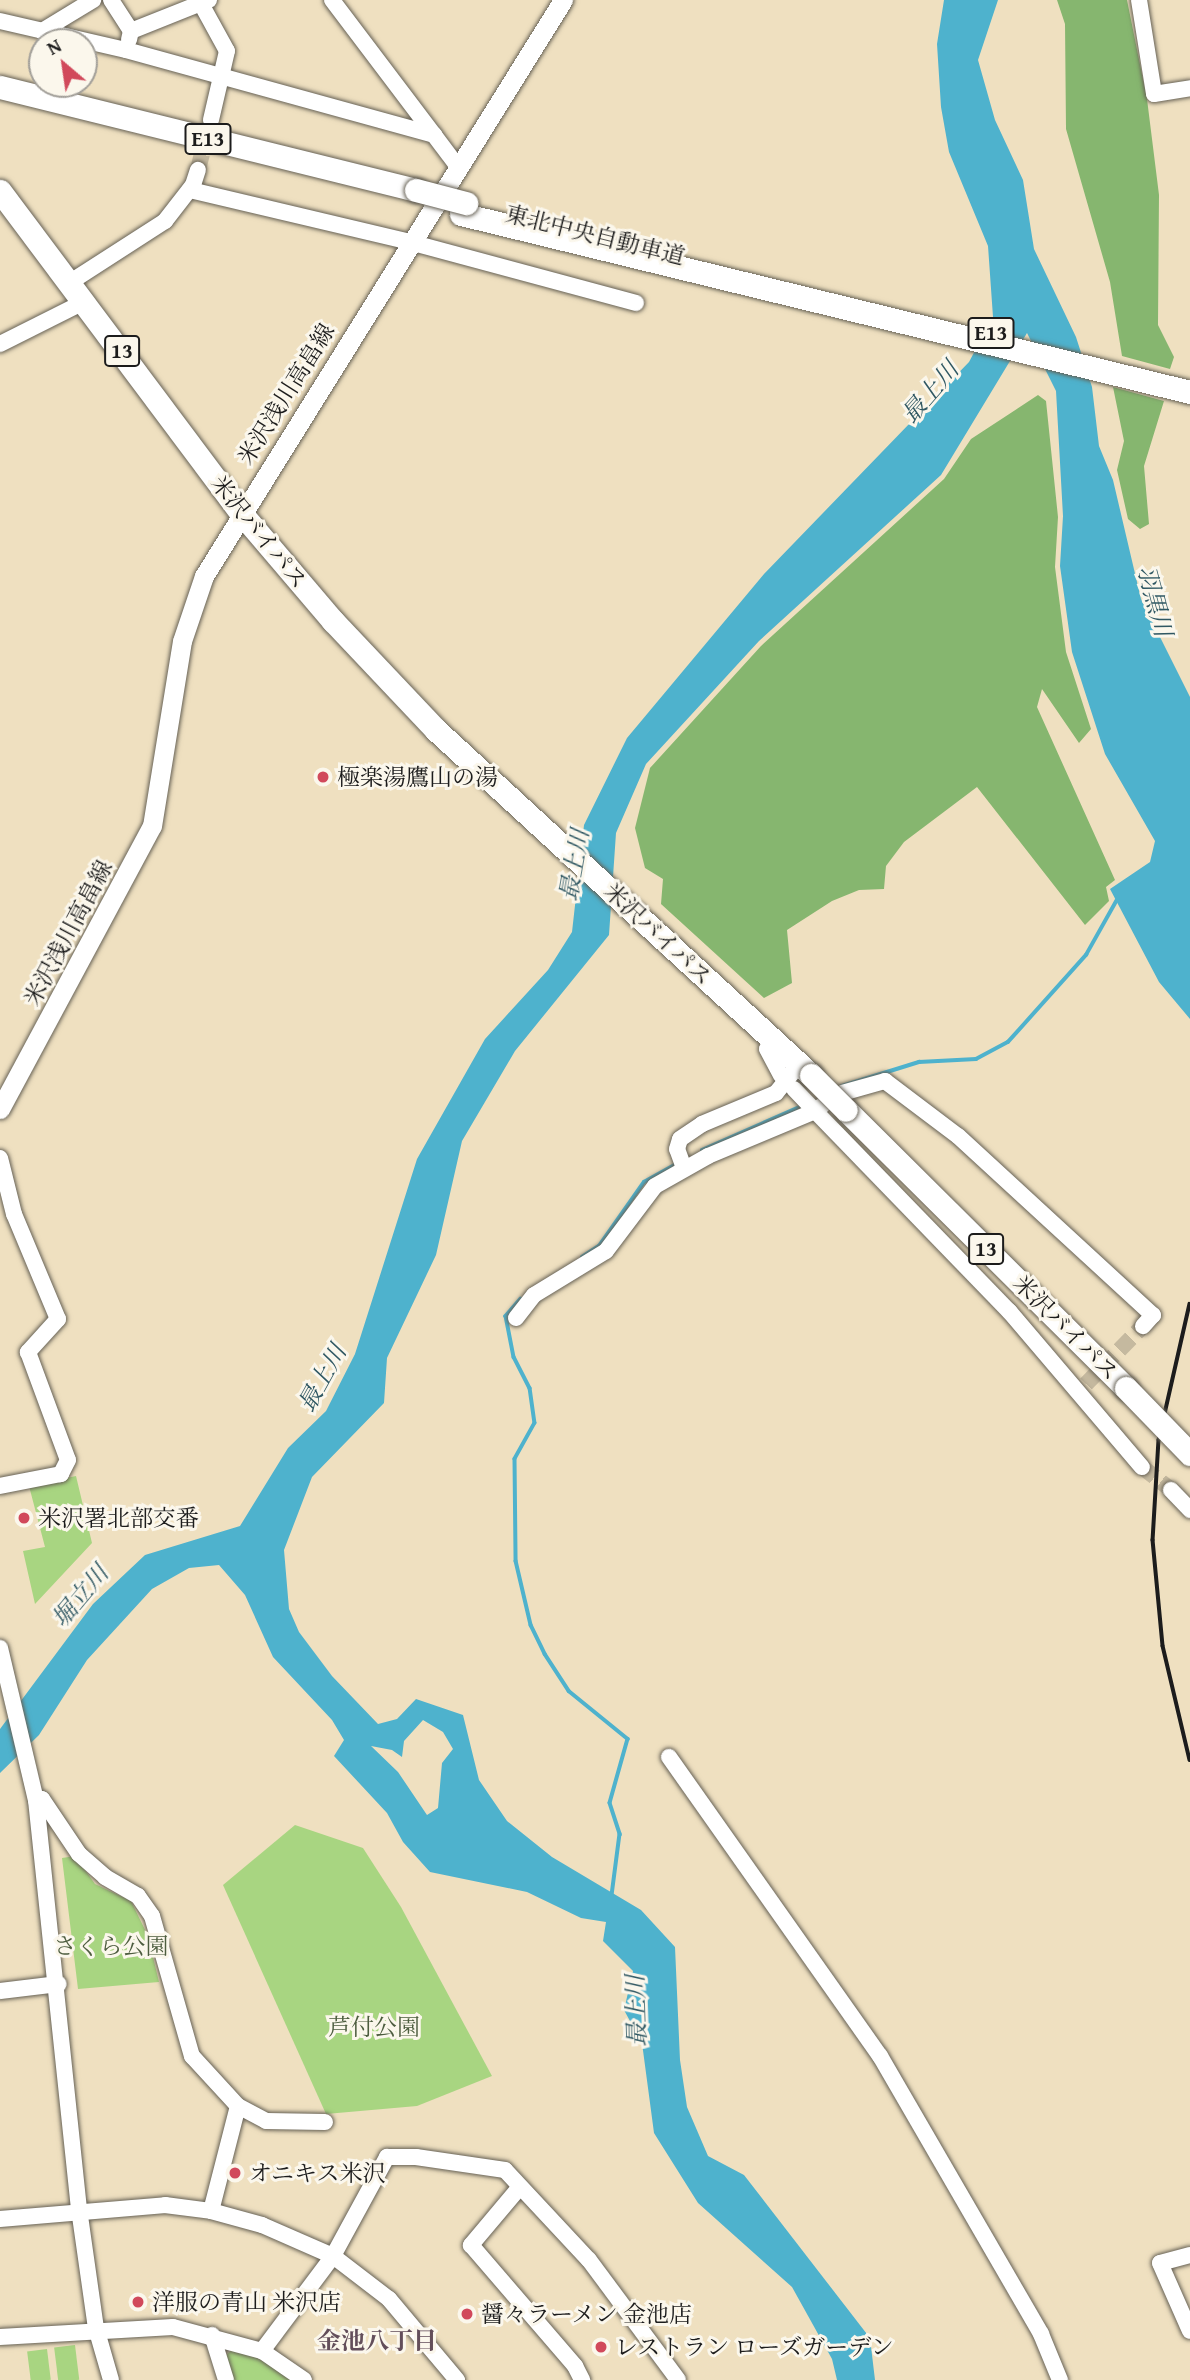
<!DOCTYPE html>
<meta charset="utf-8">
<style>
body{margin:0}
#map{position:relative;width:1190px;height:2380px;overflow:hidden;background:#efe0c0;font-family:"Gentium Book Plus","Noto Serif JP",serif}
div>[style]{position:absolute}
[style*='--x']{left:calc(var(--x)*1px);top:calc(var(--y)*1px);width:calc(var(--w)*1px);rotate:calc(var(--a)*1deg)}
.green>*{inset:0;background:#a8d581;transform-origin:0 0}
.forest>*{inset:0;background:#86b66f}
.water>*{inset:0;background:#4eb2cd}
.stream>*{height:3.5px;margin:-1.75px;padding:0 1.75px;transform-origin:1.75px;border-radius:1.75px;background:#4eb2cd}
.minor-tunnel>*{height:16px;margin-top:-8px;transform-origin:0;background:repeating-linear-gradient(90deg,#c5b99f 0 16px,transparent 0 24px)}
.roads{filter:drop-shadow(0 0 2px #666155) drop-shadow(0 0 2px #666155)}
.minor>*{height:16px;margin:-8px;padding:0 8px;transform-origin:8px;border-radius:8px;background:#fff}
.major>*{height:19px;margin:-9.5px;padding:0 9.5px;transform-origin:9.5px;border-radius:9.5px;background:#fff}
.highway>*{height:23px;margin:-11.5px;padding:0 11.5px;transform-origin:11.5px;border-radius:11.5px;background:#fff}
.rail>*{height:3.5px;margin:-1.75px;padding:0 1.75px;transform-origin:1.75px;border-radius:1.75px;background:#1c1c1c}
.bridges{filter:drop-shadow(0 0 2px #666155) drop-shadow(0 0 2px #666155)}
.highway-bridge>*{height:23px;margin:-11.5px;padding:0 11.5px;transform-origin:11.5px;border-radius:11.5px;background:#fff}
.dots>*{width:19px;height:19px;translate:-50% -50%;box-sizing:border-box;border:4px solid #fbf7ec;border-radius:50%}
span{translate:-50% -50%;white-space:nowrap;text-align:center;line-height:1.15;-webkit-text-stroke:6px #fbf7ec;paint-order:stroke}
.shield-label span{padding:2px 5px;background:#fbf7ec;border:2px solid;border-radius:5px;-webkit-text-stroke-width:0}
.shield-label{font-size:21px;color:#1c1c1c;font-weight:700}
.street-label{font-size:23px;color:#1c1c1c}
.poi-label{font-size:23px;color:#1c1c1c}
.left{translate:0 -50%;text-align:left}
.park-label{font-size:23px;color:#4d5d3f}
.water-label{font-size:24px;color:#305863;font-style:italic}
.neighbourhood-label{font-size:24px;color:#634e5a;font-weight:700}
.north{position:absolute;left:28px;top:28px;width:70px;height:70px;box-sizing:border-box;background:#fbf7ec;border:2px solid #a29f99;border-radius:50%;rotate:331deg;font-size:19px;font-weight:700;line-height:28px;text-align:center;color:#1c1c1c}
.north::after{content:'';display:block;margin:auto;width:24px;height:32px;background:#d1495b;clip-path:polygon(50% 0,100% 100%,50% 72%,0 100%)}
</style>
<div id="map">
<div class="green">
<div style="clip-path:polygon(76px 1476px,92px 1543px,35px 1604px,23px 1551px,45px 1547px,29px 1486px)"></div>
<div style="clip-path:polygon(295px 1825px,363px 1848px,401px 1907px,492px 2076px,417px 2106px,326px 2114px,223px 1885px)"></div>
<div style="clip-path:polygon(75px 1856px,95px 1884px,131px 1901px,148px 1936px,159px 1982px,78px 1989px,62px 1858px)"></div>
<div style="left:75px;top:2345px;width:35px;height:21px;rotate:83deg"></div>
<div style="clip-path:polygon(235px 2347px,259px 2357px,294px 2380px,230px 2380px,223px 2358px)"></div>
<div style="left:47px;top:2349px;width:31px;height:20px;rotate:83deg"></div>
</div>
<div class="forest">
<div style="clip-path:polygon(1057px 0,1127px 0,1147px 99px,1159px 195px,1158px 325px,1174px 357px,1170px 369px,1122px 356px,1110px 282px,1066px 129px,1065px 24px)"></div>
<div style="clip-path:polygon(1113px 387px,1164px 401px,1144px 466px,1149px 524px,1140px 529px,1128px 519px,1117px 470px,1124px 441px)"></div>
<div style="clip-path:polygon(1038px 395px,1046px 401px,1058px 517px,1055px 567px,1066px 652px,1091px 729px,1079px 743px,1042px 689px,1037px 707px,1115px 880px,1106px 887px,1109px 901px,1085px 925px,977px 787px,904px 842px,886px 866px,884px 889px,859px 890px,832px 901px,787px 930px,792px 983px,764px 998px,661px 904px,663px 879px,645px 868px,635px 828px,650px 768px,761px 646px,944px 479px,971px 439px)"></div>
</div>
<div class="water">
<div style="clip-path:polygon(evenodd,944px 0,998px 0,978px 60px,995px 120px,1023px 180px,1034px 249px,1076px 337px,1092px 387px,1099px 446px,1113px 480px,1141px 599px,1190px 697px,1190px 1019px,1159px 982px,1110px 889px,1150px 862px,1155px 841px,1105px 754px,1072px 652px,1060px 566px,1063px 516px,1056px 391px,1027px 333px,941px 475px,759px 641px,646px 764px,616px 833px,609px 935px,515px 1051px,462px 1141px,436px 1255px,387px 1358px,384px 1403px,312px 1477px,284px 1550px,289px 1609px,299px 1632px,332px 1676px,378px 1724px,397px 1719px,416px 1699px,463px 1715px,479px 1780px,507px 1821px,552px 1857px,641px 1910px,675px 1947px,680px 2060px,687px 2107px,708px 2156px,744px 2175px,870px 2338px,875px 2380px,837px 2380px,832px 2359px,792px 2287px,698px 2203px,654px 2133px,642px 2043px,624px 2010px,633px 1971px,603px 1941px,606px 1922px,581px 1918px,527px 1892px,430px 1872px,403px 1842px,387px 1813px,334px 1756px,344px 1740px,332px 1720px,273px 1657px,245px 1595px,219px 1565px,189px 1568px,152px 1589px,87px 1660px,39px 1735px,0 1773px,0 1729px,93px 1604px,145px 1555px,240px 1526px,288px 1448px,326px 1411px,355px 1354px,417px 1159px,485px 1039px,548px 970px,572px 932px,584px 825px,627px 738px,764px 574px,969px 362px,993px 317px,988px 246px,949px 152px,941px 107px,937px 44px,944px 0,423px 1720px,443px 1732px,453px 1749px,442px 1763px,438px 1808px,427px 1815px,398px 1772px,371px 1746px,392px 1750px,402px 1757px,404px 1741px,423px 1720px)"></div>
</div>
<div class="stream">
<div style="--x:842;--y:1086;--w:81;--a:-17.3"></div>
<div style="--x:919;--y:1062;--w:57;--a:-3"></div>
<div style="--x:976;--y:1059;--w:36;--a:-28"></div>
<div style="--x:1008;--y:1042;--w:117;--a:-48.1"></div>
<div style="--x:1086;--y:955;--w:65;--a:-60.7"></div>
<div style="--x:702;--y:1150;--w:111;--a:-23.8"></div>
<div style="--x:582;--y:1257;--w:20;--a:-33"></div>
<div style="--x:599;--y:1246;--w:78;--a:-54.9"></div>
<div style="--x:644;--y:1182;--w:38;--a:-29"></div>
<div style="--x:521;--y:1299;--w:23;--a:131"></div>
<div style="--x:506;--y:1316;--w:42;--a:79"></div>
<div style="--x:514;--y:1357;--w:35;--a:63"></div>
<div style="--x:530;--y:1388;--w:35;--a:82"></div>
<div style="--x:535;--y:1423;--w:41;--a:119.1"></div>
<div style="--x:515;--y:1459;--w:102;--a:89.4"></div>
<div style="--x:516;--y:1561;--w:66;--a:76.8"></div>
<div style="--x:531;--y:1625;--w:32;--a:64"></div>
<div style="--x:545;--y:1654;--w:44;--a:57"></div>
<div style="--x:569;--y:1691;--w:76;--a:39.1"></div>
<div style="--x:628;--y:1739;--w:66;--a:105.7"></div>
<div style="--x:610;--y:1803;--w:33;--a:72"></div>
<div style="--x:620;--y:1834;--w:63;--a:97.4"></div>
</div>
<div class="minor-tunnel">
<div style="--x:198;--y:170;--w:42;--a:-76.3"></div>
<div style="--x:1086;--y:1384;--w:81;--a:-45.5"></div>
<div style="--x:1142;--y:1467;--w:37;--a:38"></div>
</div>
<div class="roads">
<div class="minor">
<div style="--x:111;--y:0;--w:37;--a:57"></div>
<div style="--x:131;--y:31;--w:9;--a:103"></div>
<div style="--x:199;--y:0;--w:58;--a:61.2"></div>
<div style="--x:227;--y:51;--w:71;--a:103.1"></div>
<div style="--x:332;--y:0;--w:169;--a:52.9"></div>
<div style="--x:1139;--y:0;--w:95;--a:80.9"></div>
<div style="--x:1154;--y:94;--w:36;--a:-9"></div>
<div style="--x:0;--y:21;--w:129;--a:13"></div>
<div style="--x:126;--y:50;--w:320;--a:15.4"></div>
<div style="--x:434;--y:135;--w:39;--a:53"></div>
<div style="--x:42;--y:31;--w:60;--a:-31.3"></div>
<div style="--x:131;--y:31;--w:84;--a:-21.7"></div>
<div style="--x:190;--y:190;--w:226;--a:13.3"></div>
<div style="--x:410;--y:242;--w:234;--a:15.1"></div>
<div style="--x:72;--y:281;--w:111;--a:-32.8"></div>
<div style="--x:165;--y:221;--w:46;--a:-52.1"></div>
<div style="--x:193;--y:185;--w:16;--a:-72"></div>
<div style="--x:0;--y:344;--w:96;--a:-26.6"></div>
<div style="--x:773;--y:1042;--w:9;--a:131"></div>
<div style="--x:767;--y:1049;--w:30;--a:62"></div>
<div style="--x:794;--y:1089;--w:30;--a:46"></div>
<div style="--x:815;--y:1111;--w:10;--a:-37"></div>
<div style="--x:842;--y:1093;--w:45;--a:-15.6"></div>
<div style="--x:885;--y:1081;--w:91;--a:37"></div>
<div style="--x:958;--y:1136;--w:265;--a:42.6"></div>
<div style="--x:1153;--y:1315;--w:15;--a:132"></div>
<div style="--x:0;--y:1158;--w:58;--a:76"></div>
<div style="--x:14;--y:1214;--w:114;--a:67.3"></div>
<div style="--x:58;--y:1319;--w:45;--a:132.3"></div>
<div style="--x:28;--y:1352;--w:115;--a:69.7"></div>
<div style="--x:68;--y:1460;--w:16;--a:117"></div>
<div style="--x:61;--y:1474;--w:62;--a:168.9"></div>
<div style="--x:684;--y:1168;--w:20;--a:-110"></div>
<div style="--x:677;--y:1149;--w:10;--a:-73"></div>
<div style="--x:680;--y:1139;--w:27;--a:-34"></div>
<div style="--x:702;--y:1124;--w:80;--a:-22.7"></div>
<div style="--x:776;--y:1093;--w:36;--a:-51"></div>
<div style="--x:516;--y:1318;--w:29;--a:-52"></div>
<div style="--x:534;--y:1295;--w:84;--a:-31.4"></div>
<div style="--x:606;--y:1251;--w:81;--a:-53"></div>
<div style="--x:655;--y:1186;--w:61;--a:-29.5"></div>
<div style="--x:708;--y:1156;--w:116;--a:-22.8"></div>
<div style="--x:815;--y:1111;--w:279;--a:45.9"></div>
<div style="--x:1009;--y:1311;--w:205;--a:49.6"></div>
<div style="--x:1171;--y:1490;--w:28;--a:46"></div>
<div style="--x:0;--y:1648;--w:156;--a:76.7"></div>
<div style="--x:36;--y:1800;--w:411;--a:84"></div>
<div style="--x:79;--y:2209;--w:120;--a:81.9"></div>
<div style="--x:96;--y:2328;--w:54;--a:73.9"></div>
<div style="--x:669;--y:1757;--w:366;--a:54.8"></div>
<div style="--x:880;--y:2056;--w:321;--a:59.9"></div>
<div style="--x:1041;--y:2334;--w:50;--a:67.6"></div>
<div style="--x:36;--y:1800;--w:6;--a:-9"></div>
<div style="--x:42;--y:1799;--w:66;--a:56.1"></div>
<div style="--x:79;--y:1854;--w:35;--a:41"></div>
<div style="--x:105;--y:1877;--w:38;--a:30"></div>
<div style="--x:138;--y:1896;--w:24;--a:55"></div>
<div style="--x:152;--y:1916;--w:146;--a:74.1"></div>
<div style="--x:192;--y:2056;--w:68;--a:47.4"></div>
<div style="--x:238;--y:2106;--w:32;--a:28"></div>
<div style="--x:266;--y:2121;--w:59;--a:1"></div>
<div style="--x:0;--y:1991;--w:59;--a:-6.8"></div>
<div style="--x:519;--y:2188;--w:75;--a:130.1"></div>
<div style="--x:471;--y:2245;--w:160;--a:49.3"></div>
<div style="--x:575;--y:2366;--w:16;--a:63"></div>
<div style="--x:211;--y:2211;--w:108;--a:-75.6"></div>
<div style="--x:0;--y:2219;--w:166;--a:-4.8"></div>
<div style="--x:165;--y:2205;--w:46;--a:7.4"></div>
<div style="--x:211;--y:2211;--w:53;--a:15.4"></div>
<div style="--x:262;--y:2225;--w:77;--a:23.6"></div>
<div style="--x:333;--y:2256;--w:71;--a:37.5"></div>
<div style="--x:389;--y:2299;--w:106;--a:50"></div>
<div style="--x:1190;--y:2255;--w:31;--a:165"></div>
<div style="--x:1160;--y:2263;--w:74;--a:66.2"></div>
<div style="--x:212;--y:2335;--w:47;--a:72.7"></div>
<div style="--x:0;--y:2337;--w:173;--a:-3.3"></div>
<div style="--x:173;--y:2327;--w:92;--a:15.1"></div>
<div style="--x:262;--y:2351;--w:51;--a:34.6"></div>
<div style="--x:262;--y:2351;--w:119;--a:-53.2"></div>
<div style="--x:333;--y:2256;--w:113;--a:-61.4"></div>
<div style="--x:387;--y:2157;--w:29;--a:0"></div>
<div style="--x:416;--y:2157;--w:90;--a:8.3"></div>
<div style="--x:505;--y:2170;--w:123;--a:47"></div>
<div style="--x:589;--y:2260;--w:149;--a:53.4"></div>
</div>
<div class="major">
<div style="--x:0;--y:1109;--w:321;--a:-61.8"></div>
<div style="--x:152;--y:826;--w:187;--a:-80.8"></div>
<div style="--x:182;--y:641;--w:69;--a:-71.3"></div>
<div style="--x:204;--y:576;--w:679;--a:-58.07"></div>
</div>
<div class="highway">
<div style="--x:0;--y:87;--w:429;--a:13.9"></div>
<div style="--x:0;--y:191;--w:402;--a:53.2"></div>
<div style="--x:241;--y:513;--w:142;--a:49.6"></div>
<div style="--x:333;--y:621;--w:150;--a:46.6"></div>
<div style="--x:436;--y:730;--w:510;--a:42.61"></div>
<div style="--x:461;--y:214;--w:750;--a:13.72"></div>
<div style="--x:846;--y:1110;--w:395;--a:44.8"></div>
</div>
</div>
<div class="rail">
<div style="--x:1190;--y:1304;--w:139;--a:102.8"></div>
<div style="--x:1159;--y:1440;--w:100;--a:93.4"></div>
<div style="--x:1153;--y:1540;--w:106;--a:84.6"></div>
<div style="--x:1163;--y:1646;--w:117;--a:76.7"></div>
</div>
<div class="bridges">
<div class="highway-bridge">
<div style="--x:416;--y:190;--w:52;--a:14.6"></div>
<div style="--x:811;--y:1075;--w:49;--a:45"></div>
<div style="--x:1126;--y:1388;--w:92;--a:45.9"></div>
</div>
</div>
<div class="dots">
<div style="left:323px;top:777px;background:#d1495b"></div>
<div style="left:24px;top:1518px;background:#d1495b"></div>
<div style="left:235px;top:2173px;background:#d1495b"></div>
<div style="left:138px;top:2302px;background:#d1495b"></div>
<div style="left:467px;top:2314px;background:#d1495b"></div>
<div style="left:601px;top:2347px;background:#d1495b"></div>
</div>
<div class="shield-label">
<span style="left:208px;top:139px">E13</span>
<span style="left:991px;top:333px">E13</span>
<span style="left:122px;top:351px">13</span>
<span style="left:986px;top:1249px">13</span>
</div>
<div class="street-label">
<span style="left:595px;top:235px;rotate:14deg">東北中央自動車道</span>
<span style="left:286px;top:394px;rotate:-58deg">米沢浅川高畠線</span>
<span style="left:259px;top:532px;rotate:51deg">米沢バイパス</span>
<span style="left:68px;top:933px;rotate:-62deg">米沢浅川高畠線</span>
<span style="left:658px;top:934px;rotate:43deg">米沢バイパス</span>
<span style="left:1066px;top:1328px;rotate:45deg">米沢バイパス</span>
</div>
<div class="poi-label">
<span class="left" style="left:337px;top:777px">極楽湯鷹山の湯</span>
<span class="left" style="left:38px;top:1518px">米沢署北部交番</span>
<span class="left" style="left:249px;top:2173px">オニキス米沢</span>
<span class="left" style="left:152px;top:2302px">洋服の青山 米沢店</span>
<span class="left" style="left:481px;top:2314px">醤々ラーメン 金池店</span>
<span class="left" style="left:615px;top:2347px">レストラン ローズガーデン</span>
</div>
<div class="park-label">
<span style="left:111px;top:1946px">さくら公園</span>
<span style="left:374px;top:2027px">芦付公園</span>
</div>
<div class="water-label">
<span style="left:930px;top:392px;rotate:-49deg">最上川</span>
<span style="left:1155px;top:601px;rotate:75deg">羽黒川</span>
<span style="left:574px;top:865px;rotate:-80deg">最上川</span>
<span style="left:322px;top:1378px;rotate:-61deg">最上川</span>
<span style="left:80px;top:1596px;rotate:-50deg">堀立川</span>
<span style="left:636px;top:2011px;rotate:-92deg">最上川</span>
</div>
<div class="neighbourhood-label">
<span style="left:377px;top:2341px">金池八丁目</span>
</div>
<div class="north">N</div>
</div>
